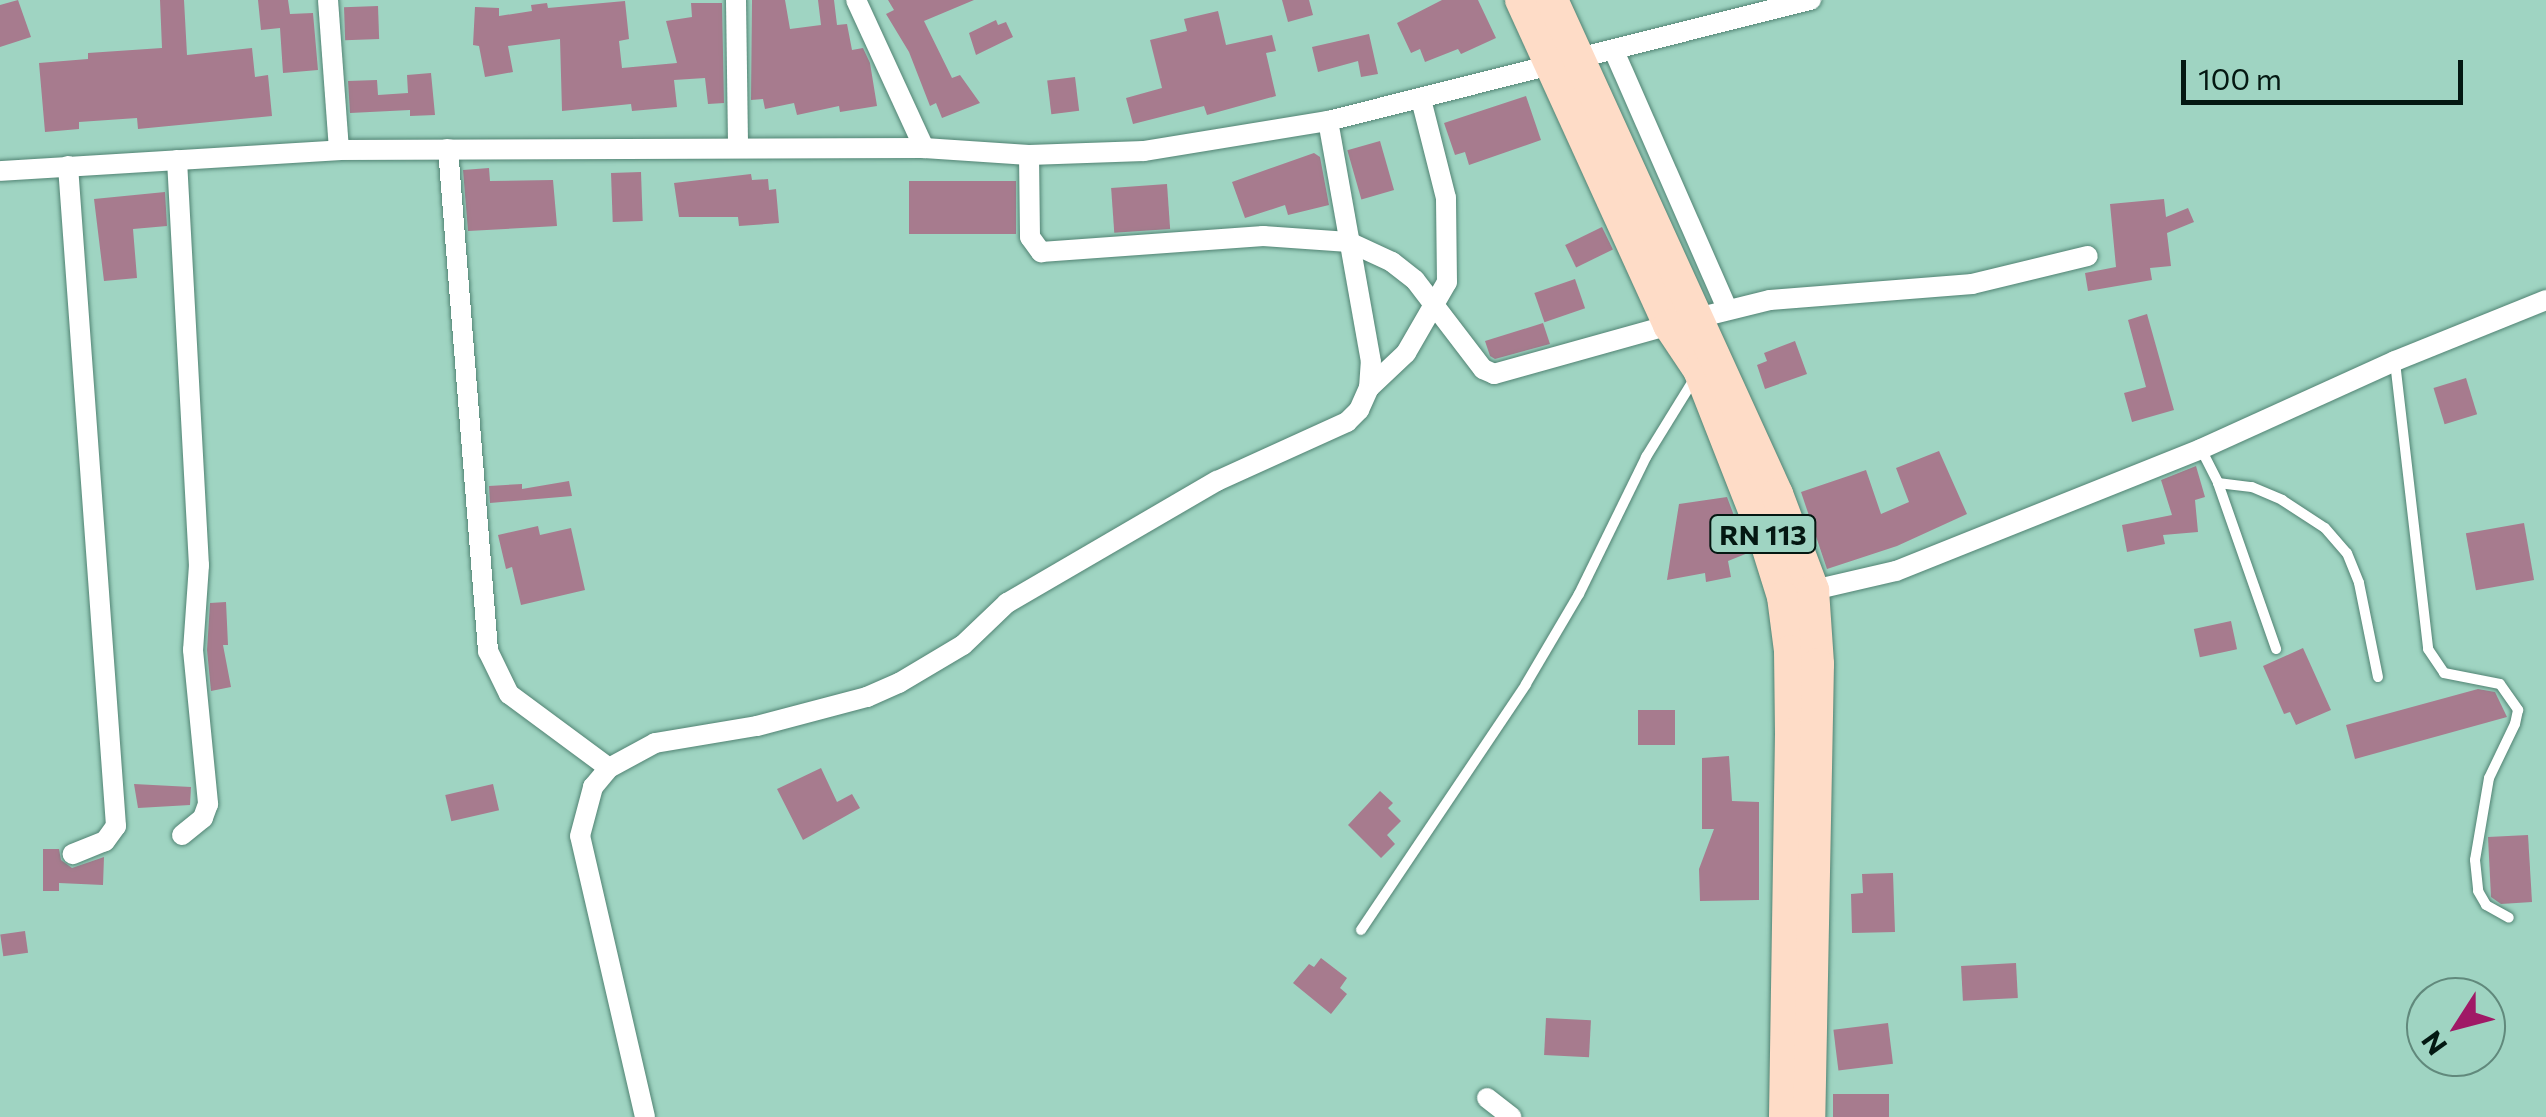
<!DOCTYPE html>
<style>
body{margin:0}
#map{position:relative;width:2546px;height:1117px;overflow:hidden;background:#9fd4c2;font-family:Commissioner,sans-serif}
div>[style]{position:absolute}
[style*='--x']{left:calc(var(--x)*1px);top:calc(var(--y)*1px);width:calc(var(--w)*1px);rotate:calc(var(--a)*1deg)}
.building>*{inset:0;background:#a77b8e;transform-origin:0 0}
.roads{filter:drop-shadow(0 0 2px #518373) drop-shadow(0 0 2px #518373)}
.lane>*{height:10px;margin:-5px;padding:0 5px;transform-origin:5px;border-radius:5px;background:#fff}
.street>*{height:20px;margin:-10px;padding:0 10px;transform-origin:10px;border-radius:10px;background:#fff}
.primary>*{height:32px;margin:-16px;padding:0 16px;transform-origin:16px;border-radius:16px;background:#fedcc7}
span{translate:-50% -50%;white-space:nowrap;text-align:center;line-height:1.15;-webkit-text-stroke:8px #9fd4c2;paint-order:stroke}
.shield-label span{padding:2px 8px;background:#9fd4c2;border:2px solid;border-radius:8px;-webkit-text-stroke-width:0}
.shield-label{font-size:28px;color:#041812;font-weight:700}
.north{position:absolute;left:2406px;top:977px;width:100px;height:100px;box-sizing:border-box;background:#9fd4c2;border:2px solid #61897c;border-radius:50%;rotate:234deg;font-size:28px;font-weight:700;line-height:40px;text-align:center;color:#041812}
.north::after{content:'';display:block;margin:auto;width:35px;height:45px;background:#a01966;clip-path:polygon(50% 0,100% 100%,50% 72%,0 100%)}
.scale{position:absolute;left:2181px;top:60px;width:282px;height:45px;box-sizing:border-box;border:5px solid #041812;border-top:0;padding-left:12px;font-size:30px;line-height:35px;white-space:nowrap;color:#041812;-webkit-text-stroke:8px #9fd4c2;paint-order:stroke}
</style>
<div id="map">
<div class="building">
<div style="clip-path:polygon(18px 0,31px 37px,0 47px,0 5px)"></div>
<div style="clip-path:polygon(160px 0,184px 0,187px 55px,252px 48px,255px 77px,268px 75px,272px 116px,138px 129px,137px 118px,79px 122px,79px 129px,45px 132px,39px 63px,88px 59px,88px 53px,162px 48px)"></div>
<div style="clip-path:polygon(258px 0,288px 0,290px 14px,313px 13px,318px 70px,283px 73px,280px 28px,261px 30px)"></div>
<div style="clip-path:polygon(752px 0,785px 0,790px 29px,821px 25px,818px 0,834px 0,837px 25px,847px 24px,852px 50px,863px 48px,870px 63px,877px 106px,840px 112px,839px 106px,797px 115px,794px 103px,765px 109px,763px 99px,751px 100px)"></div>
<div style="clip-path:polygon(888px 0,974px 0,924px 21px,952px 78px,960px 75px,980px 103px,942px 118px,936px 103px,930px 106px,909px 52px,886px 14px,894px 10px)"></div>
<div style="clip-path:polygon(1282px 0,1309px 0,1313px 15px,1288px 22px)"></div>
<div style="clip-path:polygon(1442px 0,1478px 0,1496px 38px,1461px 54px,1458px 49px,1425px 62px,1420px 49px,1411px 53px,1397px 23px)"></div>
<div style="clip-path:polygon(625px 1px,629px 39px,619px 41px,622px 68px,677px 63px,666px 21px,692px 17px,691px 3px,722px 3px,724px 103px,708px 104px,705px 78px,674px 80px,677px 107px,632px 111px,631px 104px,562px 111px,560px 39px,508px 46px,513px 72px,485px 77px,479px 46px,473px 45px,475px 7px,499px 8px,499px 16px,532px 11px,531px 5px,547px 3px,548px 8px)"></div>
<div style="left:378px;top:6px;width:33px;height:34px;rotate:88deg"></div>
<div style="clip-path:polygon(1218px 11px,1226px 45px,1272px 35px,1276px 51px,1266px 53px,1276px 96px,1207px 115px,1204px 106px,1133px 124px,1126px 98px,1162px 88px,1150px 40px,1187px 31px,1184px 19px)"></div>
<div style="clip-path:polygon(996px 20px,998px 25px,1006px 22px,1013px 37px,976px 55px,969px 33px)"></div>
<div style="clip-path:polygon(1369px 34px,1378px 74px,1361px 77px,1358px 61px,1318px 72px,1312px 47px)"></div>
<div style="clip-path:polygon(431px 73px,435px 115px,410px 116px,410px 110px,350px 113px,348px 81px,377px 80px,378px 95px,408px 93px,407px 75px)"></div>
<div style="left:1075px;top:77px;width:34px;height:28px;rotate:83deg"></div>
<div style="clip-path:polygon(1526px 96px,1541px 140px,1469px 165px,1465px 152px,1455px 155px,1444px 123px)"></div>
<div style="left:1380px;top:141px;width:51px;height:34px;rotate:74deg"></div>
<div style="clip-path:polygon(1314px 153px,1320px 157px,1329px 205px,1288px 215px,1285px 205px,1245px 218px,1232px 182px)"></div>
<div style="clip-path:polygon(489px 168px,490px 181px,553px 180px,557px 226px,468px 231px,463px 170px)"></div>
<div style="left:641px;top:172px;width:49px;height:30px;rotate:88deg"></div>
<div style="clip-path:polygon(751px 174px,752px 180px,768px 179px,769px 190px,776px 189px,779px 223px,739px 226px,738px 217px,679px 217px,674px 183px)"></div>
<div style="left:1016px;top:181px;width:53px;height:107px;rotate:90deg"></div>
<div style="left:1167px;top:184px;width:45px;height:56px;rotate:86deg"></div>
<div style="clip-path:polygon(165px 192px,167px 226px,133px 229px,137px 278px,104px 281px,94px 199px)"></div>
<div style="clip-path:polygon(2164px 199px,2166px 217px,2188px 208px,2194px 222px,2167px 233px,2171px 266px,2150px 268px,2152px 280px,2088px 291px,2085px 273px,2116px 267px,2110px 204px)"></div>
<div style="left:1602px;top:227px;width:25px;height:41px;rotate:64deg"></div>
<div style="left:1575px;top:279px;width:31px;height:43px;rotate:71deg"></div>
<div style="clip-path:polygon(2147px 314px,2174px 410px,2132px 422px,2124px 393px,2146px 387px,2128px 320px)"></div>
<div style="clip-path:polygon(1543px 323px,1550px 344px,1495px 359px,1490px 356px,1485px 341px)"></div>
<div style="clip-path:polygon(1795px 341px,1807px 374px,1765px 389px,1757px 365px,1767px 361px,1764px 353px)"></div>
<div style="left:2466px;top:378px;width:38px;height:34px;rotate:73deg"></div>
<div style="clip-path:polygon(1939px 451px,1967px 514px,1897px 546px,1827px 569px,1801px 492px,1866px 470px,1881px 514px,1909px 502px,1896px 468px)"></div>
<div style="clip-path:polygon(2196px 466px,2205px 497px,2195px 500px,2198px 532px,2163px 535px,2165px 544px,2127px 552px,2122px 525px,2172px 515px,2161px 480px)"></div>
<div style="clip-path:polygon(569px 481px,572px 496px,490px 503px,489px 486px,522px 484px,522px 489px)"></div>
<div style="clip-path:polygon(1727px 497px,1748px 553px,1728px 561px,1731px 577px,1706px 582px,1705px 573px,1667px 580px,1679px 504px)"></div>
<div style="left:2524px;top:523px;width:58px;height:59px;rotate:80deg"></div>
<div style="clip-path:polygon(538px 526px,540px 535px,571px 528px,585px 590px,521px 605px,512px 567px,506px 569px,498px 535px)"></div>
<div style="clip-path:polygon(226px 602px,228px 645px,223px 645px,231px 687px,211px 691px,207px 650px,210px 603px)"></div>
<div style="left:2231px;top:621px;width:29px;height:38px;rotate:78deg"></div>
<div style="clip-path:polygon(2303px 648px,2331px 710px,2296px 725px,2290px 712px,2284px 714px,2263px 666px)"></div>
<div style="clip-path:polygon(2478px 689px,2495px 692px,2507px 717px,2355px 759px,2346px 725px)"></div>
<div style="left:1638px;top:710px;width:37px;height:35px"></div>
<div style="clip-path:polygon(1729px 756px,1732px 801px,1759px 802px,1759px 900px,1700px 901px,1699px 869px,1714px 829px,1702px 829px,1702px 758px)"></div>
<div style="clip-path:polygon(821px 768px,837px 802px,852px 794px,860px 808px,803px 840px,777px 789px)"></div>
<div style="clip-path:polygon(134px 784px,191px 787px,190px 805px,138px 808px)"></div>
<div style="left:493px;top:784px;width:27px;height:49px;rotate:77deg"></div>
<div style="clip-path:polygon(1380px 791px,1393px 803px,1388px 808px,1401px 821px,1387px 835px,1395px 844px,1381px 858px,1348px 825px)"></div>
<div style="clip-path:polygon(2528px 835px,2532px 902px,2501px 904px,2491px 897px,2488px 837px)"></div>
<div style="clip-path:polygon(43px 849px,59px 849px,61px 860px,72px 868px,104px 857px,103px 885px,59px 883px,59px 891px,43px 891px)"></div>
<div style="clip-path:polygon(1893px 873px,1895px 932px,1852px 933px,1851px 894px,1863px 893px,1862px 874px)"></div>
<div style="left:25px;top:931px;width:22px;height:25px;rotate:82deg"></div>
<div style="clip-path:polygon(1321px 958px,1347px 978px,1340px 988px,1347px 994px,1331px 1014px,1293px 983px,1309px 964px,1314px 967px)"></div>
<div style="left:2016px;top:963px;width:35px;height:55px;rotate:87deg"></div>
<div style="left:1546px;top:1018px;width:45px;height:37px;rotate:3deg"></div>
<div style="left:1888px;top:1023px;width:41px;height:55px;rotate:83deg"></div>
<div style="left:1833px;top:1094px;width:56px;height:23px"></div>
</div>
<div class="roads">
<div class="lane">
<div style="--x:2395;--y:362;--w:289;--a:83.4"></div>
<div style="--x:2428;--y:649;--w:29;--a:56"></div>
<div style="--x:2444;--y:673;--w:57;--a:11.1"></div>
<div style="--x:2500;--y:684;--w:32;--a:55"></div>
<div style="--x:2518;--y:710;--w:14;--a:102"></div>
<div style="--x:2515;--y:724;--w:60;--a:115.7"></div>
<div style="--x:2489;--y:778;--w:83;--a:99.7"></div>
<div style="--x:2475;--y:860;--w:31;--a:84"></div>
<div style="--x:2478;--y:891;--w:16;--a:60"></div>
<div style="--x:2486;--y:905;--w:26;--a:29"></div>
<div style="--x:2201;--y:449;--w:38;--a:63"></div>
<div style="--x:2218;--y:483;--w:176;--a:70.7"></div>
<div style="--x:2218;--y:483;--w:34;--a:7"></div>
<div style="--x:2252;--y:487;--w:33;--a:23"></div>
<div style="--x:2282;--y:500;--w:51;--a:33.1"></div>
<div style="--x:2325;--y:528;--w:33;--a:49"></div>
<div style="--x:2347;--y:553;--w:32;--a:68"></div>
<div style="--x:2359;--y:583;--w:96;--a:78.6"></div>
<div style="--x:1361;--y:930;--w:296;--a:-56.1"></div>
<div style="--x:1526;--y:684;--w:104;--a:-59.5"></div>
<div style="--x:1579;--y:594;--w:153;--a:-63.9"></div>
<div style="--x:1646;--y:457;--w:95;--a:-58.3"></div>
</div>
<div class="street">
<div style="--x:328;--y:0;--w:150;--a:85.8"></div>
<div style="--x:736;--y:0;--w:148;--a:89.2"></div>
<div style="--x:856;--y:0;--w:163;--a:65.3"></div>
<div style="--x:1614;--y:51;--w:281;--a:66.3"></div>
<div style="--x:448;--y:149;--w:504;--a:85.44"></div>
<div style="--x:488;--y:651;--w:48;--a:64"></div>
<div style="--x:509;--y:694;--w:124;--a:36.5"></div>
<div style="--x:1029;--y:155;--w:82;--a:89.3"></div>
<div style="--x:1030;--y:237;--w:19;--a:54"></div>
<div style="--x:1041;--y:252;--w:223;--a:-4.1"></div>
<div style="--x:1263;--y:236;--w:86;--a:4"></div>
<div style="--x:1349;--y:242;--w:47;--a:24.9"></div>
<div style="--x:1392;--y:262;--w:29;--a:38"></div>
<div style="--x:1415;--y:280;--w:112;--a:52.6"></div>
<div style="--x:1483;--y:369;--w:12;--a:24"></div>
<div style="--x:1494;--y:374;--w:182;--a:-15.6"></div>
<div style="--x:177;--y:160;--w:406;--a:86.9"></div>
<div style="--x:199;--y:565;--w:85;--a:94"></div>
<div style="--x:193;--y:650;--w:155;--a:84.4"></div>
<div style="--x:208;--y:804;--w:15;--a:110"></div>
<div style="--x:203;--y:818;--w:27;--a:141"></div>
<div style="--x:68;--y:166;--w:662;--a:85.84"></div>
<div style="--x:116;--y:826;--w:19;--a:126"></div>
<div style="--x:105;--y:841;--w:35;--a:158"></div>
<div style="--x:0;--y:171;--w:340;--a:-3.5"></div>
<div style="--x:339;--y:150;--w:585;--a:-0.2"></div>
<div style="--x:924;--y:148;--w:105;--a:3.8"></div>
<div style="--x:1029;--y:155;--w:115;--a:-2"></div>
<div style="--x:1144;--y:151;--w:186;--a:-9.3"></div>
<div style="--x:1328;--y:121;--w:498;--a:-14.1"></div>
<div style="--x:1697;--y:318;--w:75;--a:-13.9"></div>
<div style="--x:1770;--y:300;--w:203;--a:-4.5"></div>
<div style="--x:1972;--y:284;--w:119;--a:-13.6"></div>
<div style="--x:1369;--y:388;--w:51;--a:-43.4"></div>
<div style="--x:1406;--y:353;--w:82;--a:-60"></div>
<div style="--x:1447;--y:282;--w:84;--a:-90.7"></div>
<div style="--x:1446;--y:198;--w:102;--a:-104.2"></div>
<div style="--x:1805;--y:592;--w:93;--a:-13"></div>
<div style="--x:1896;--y:571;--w:328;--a:-21.8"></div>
<div style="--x:2201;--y:449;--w:213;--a:-24.4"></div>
<div style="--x:2395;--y:361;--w:163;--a:-22"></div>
<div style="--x:1487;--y:1098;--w:31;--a:38"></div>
<div style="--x:645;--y:1117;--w:288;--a:-103"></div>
<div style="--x:580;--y:836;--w:51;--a:-75.1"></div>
<div style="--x:593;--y:787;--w:25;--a:-50"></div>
<div style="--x:609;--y:768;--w:52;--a:-28.5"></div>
<div style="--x:655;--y:743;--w:103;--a:-9.5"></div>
<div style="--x:757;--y:726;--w:114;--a:-14.8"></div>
<div style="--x:867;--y:697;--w:35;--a:-24"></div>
<div style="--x:899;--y:683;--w:74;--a:-30.7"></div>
<div style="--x:963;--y:645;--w:61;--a:-43.7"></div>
<div style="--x:1007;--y:603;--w:243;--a:-30.2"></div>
<div style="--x:1217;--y:481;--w:143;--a:-24.4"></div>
<div style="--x:1347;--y:422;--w:17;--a:-45"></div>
<div style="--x:1359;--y:410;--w:24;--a:-66"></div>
<div style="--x:1369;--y:388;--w:26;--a:-86"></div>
<div style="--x:1371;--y:362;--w:245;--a:-100.1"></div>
</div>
<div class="primary">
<div style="--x:1521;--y:0;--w:357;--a:65.5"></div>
<div style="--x:1669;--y:325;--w:54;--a:56.3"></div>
<div style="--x:1699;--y:370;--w:178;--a:68.6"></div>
<div style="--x:1764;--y:536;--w:64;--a:72.7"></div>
<div style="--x:1783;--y:597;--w:54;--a:82.6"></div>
<div style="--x:1790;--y:651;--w:83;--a:89.3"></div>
<div style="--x:1791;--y:734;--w:383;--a:90.9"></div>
<div style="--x:1552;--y:0;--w:543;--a:65.51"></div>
<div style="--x:1777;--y:494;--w:103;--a:69.4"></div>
<div style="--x:1813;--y:590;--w:74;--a:86.1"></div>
<div style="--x:1818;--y:664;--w:453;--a:91.1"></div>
</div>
</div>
<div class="shield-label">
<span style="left:1763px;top:534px">RN 113</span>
</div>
<div class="north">N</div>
<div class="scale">100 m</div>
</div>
